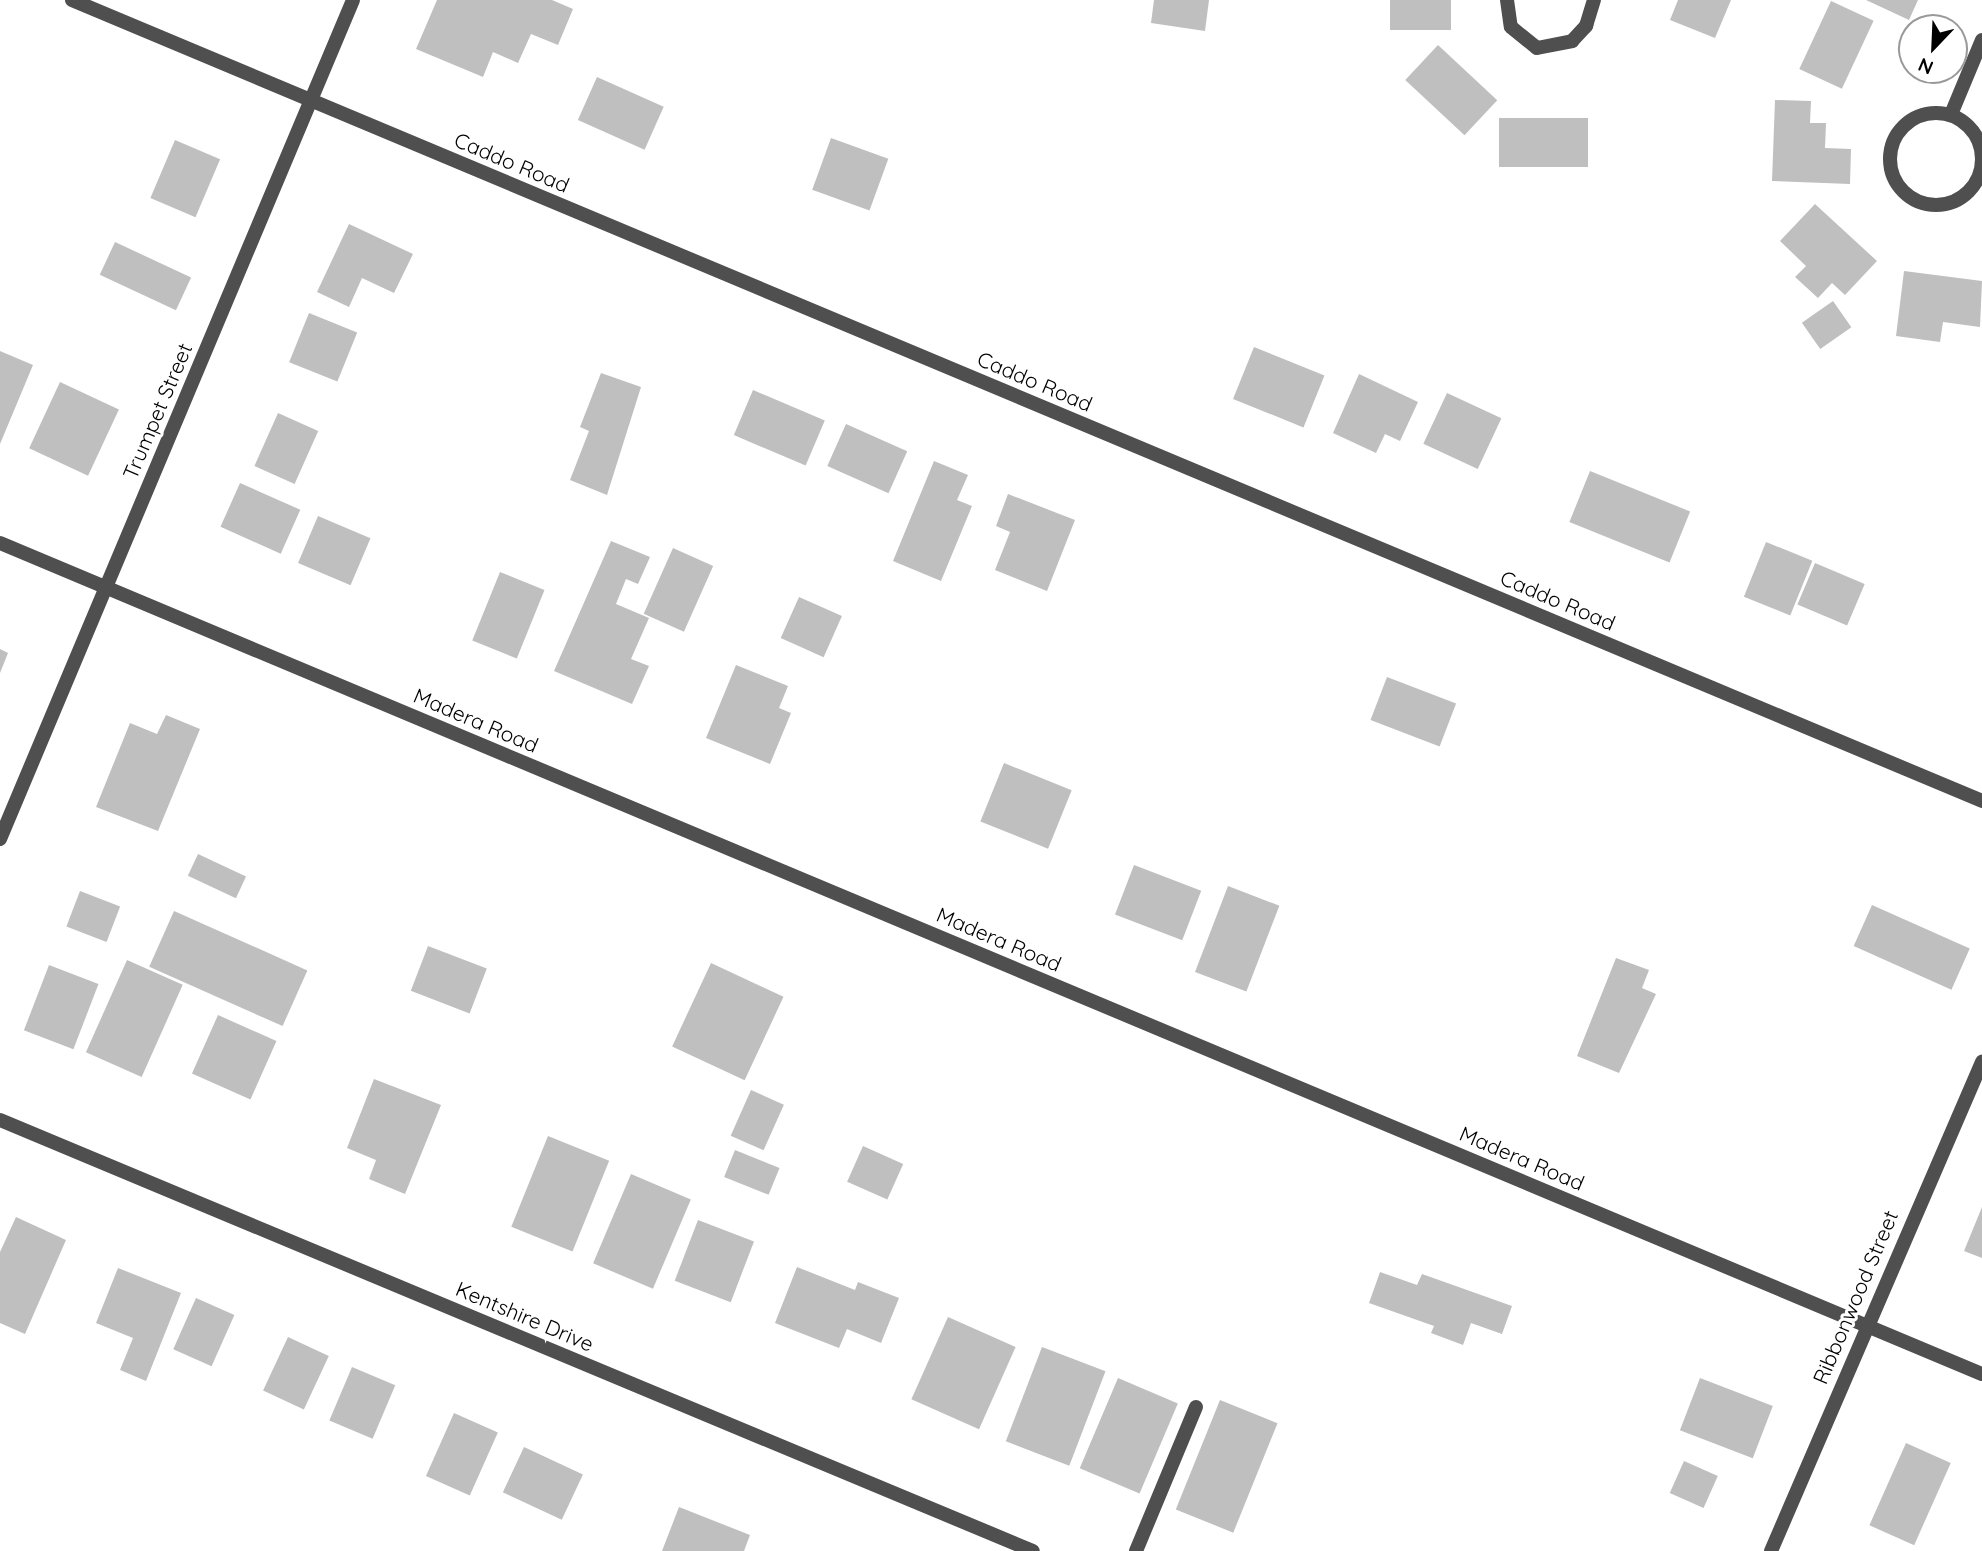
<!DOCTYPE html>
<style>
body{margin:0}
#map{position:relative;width:1982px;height:1551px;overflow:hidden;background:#fff;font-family:Quicksand,sans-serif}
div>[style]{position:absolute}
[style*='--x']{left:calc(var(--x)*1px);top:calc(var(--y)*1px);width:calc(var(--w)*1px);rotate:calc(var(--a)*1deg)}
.building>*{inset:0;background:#bfbfbf;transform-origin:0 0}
.minor>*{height:14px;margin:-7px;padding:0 7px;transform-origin:7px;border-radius:7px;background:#4f4f4f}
.minor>.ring{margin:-7px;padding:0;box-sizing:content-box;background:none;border:14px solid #4f4f4f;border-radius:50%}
span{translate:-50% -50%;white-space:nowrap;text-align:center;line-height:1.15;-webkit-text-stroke:6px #fff;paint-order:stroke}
.street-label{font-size:21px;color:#000}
.north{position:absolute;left:1898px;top:14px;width:70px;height:70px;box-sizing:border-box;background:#fff;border:2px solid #999;border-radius:50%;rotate:203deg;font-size:19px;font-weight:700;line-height:28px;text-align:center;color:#000}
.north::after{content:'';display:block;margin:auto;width:24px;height:32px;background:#000;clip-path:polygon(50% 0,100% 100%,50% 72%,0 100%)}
</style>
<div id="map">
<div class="building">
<div style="clip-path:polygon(437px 0,552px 0,573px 9px,558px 45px,531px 34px,518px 63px,493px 52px,483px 77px,416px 49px)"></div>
<div style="clip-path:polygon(1154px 0,1209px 0,1205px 31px,1151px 23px)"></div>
<div style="left:1390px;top:0;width:61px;height:30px"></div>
<div style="clip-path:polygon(1678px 0,1731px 0,1715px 38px,1670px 20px)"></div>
<div style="clip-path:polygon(1866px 0,1918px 0,1909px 20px)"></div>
<div style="left:1831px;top:1px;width:47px;height:75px;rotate:25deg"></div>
<div style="left:1438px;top:45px;width:81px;height:48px;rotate:43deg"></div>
<div style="left:597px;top:77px;width:73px;height:47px;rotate:24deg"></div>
<div style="clip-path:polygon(1775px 100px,1811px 101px,1810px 123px,1826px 123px,1825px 148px,1851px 149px,1850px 184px,1772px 181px)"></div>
<div style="left:1499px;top:118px;width:89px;height:49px"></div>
<div style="left:831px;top:138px;width:61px;height:55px;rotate:20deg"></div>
<div style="left:175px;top:140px;width:49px;height:63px;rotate:23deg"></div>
<div style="clip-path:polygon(1815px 204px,1877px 261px,1845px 295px,1832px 283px,1818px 298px,1795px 277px,1806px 266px,1780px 241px)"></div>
<div style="clip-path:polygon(349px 224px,413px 254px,394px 293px,362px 278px,349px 307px,317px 292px)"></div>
<div style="left:115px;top:242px;width:84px;height:36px;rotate:25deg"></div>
<div style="clip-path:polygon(1904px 271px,1982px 281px,1980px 327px,1943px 322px,1940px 342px,1896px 336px)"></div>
<div style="left:1833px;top:301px;width:32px;height:38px;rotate:55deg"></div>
<div style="left:309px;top:313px;width:52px;height:53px;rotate:22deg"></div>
<div style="left:1254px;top:347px;width:76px;height:56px;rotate:22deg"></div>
<div style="clip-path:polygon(0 351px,33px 365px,0 444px)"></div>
<div style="clip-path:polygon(601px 373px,641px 387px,607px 495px,570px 480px,589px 431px,580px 427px)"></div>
<div style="clip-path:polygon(1359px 374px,1418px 402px,1400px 441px,1385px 434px,1376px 453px,1333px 433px)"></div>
<div style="left:60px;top:382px;width:65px;height:73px;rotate:25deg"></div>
<div style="left:753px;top:390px;width:78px;height:49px;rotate:23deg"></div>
<div style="left:1447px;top:393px;width:60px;height:56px;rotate:25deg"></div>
<div style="left:278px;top:413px;width:44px;height:58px;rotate:24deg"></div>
<div style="left:846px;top:424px;width:67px;height:46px;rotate:24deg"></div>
<div style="clip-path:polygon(934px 461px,968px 475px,957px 500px,972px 506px,941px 581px,893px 561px)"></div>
<div style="left:1590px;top:471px;width:108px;height:55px;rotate:22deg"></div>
<div style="left:240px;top:483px;width:66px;height:48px;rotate:24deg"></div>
<div style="clip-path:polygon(1008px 494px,1075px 520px,1047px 591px,995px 570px,1010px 532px,996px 526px)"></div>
<div style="left:318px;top:516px;width:57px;height:51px;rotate:23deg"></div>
<div style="clip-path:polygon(611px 541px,650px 557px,638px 584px,626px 579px,616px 604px,649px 618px,631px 659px,649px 666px,632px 704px,554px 671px)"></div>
<div style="left:1766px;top:542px;width:50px;height:59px;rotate:22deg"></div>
<div style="left:673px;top:548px;width:44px;height:72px;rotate:24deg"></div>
<div style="left:1815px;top:563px;width:54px;height:45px;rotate:23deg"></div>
<div style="left:500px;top:572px;width:48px;height:74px;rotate:22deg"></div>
<div style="left:799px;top:597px;width:47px;height:45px;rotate:24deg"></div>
<div style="clip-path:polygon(0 649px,8px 653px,0 673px)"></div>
<div style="clip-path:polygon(736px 665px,788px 686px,779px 708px,791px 713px,770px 764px,706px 738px)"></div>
<div style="left:1387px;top:677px;width:74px;height:46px;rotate:21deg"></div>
<div style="clip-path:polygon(166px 715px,200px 729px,158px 831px,96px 807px,130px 723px,157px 734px)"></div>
<div style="left:1004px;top:763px;width:73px;height:63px;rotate:22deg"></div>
<div style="left:198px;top:854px;width:53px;height:24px;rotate:25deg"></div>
<div style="left:1134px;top:865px;width:72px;height:53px;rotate:21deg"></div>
<div style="left:1228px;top:886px;width:55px;height:92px;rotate:21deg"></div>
<div style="left:80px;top:891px;width:43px;height:38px;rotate:21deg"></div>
<div style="left:1872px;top:905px;width:107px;height:45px;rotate:24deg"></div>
<div style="left:174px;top:911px;width:146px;height:61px;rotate:24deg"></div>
<div style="left:428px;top:946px;width:63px;height:48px;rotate:21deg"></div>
<div style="clip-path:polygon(1616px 958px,1649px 970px,1642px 988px,1656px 994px,1619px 1073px,1577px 1056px)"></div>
<div style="left:127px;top:960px;width:61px;height:101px;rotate:24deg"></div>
<div style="left:711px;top:963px;width:80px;height:92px;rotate:25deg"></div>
<div style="left:49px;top:965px;width:53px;height:70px;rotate:21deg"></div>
<div style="left:218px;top:1015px;width:64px;height:64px;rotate:24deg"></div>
<div style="clip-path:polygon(374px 1079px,441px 1105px,405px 1194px,369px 1179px,376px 1160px,347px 1148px)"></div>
<div style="left:751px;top:1090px;width:36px;height:50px;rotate:24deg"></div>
<div style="left:548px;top:1136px;width:66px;height:98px;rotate:22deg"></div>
<div style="left:863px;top:1146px;width:44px;height:39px;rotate:24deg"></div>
<div style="left:735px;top:1150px;width:48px;height:29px;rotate:22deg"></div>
<div style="left:631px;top:1174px;width:65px;height:97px;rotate:23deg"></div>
<div style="clip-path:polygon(1982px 1207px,1982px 1258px,1964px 1251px)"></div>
<div style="clip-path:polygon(16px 1217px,66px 1240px,25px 1334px,0 1323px,0 1252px)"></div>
<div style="left:698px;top:1220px;width:60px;height:65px;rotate:21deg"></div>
<div style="clip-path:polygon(797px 1267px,855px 1290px,858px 1282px,899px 1298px,881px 1343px,847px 1329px,839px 1348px,775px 1323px)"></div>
<div style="clip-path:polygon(118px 1268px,181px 1293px,146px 1381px,120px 1370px,133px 1338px,96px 1323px)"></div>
<div style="clip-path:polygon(1380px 1272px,1417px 1285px,1422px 1274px,1512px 1306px,1502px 1334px,1471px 1323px,1463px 1345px,1431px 1333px,1434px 1326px,1369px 1303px)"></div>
<div style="left:196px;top:1298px;width:42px;height:56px;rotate:24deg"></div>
<div style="left:948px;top:1317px;width:74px;height:90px;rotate:24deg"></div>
<div style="left:288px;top:1337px;width:45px;height:59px;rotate:25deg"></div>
<div style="left:1042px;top:1347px;width:68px;height:101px;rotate:21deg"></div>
<div style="left:352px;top:1367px;width:47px;height:58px;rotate:23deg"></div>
<div style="left:1118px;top:1378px;width:65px;height:98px;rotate:23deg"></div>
<div style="left:1700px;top:1378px;width:78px;height:56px;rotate:21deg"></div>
<div style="left:1220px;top:1400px;width:62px;height:118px;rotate:22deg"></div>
<div style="left:454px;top:1413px;width:48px;height:69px;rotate:24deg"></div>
<div style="left:1906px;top:1443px;width:49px;height:90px;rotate:24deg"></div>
<div style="left:524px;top:1447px;width:65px;height:50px;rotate:25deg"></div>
<div style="left:1684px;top:1461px;width:37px;height:35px;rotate:24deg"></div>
<div style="clip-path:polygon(679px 1507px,750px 1535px,744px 1551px,662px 1551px)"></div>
</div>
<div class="minor">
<div style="--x:72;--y:0;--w:2071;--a:22.75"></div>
<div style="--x:1507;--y:0;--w:27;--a:82"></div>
<div style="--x:1511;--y:27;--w:33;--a:39"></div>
<div style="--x:1537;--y:48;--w:36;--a:-11"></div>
<div style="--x:1572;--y:41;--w:21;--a:-47"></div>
<div style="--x:1586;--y:26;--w:27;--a:-73"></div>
<div style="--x:1952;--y:112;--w:78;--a:-67.4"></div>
<div class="ring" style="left:1890px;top:113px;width:78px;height:78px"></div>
<div style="--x:0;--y:543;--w:2149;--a:22.75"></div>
<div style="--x:0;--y:839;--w:910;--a:-67.18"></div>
<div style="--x:0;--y:1120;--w:1119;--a:22.65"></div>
<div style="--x:1136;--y:1551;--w:156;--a:-67.4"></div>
<div style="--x:1771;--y:1551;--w:533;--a:-66.66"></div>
</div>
<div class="street-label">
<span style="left:512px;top:162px;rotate:23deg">Caddo Road</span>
<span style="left:1035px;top:381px;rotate:23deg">Caddo Road</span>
<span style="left:157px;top:411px;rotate:-67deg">Trumpet Street</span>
<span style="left:1558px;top:600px;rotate:23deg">Caddo Road</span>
<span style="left:476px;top:720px;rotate:23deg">Madera Road</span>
<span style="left:999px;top:939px;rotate:23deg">Madera Road</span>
<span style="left:1522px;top:1158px;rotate:23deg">Madera Road</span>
<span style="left:1855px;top:1297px;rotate:-67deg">Ribbonwood Street</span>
<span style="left:525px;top:1316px;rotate:23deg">Kentshire Drive</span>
</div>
<div class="north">N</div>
</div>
